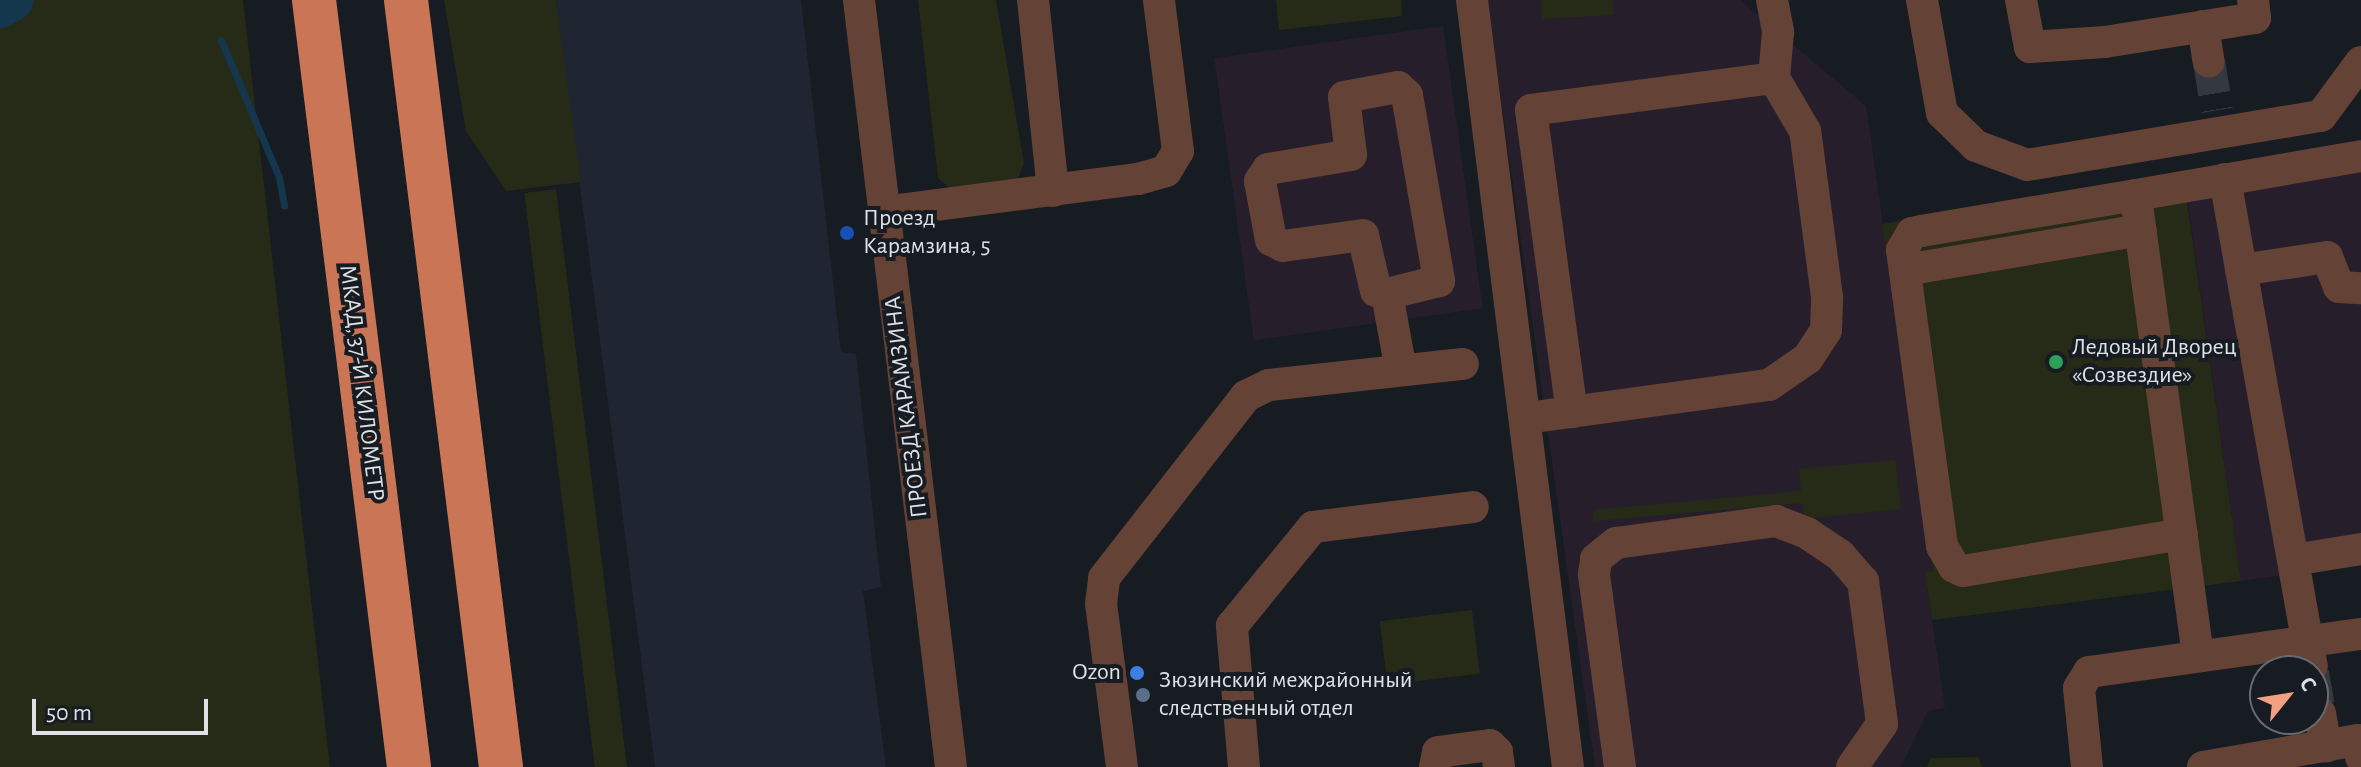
<!DOCTYPE html>
<meta charset="utf-8">
<style>
body{margin:0}
#map{position:relative;width:2361px;height:767px;overflow:hidden;background:#171b22;font-family:"Alegreya Sans",sans-serif}
div>[style]{position:absolute}
[style*='--x']{left:calc(var(--x)*1px);top:calc(var(--y)*1px);width:calc(var(--w)*1px);rotate:calc(var(--a)*1deg)}
.built>*{inset:0;background:#1f2531}
.education>*{inset:0;background:#271e2c;transform-origin:0 0}
.green>*{inset:0;background:#262b17;transform-origin:0 0}
.stream>*{height:7px;margin:-3.5px;padding:0 3.5px;transform-origin:3.5px;border-radius:3.5px;background:#15374d}
.river>*{height:42px;margin:-21px;padding:0 21px;transform-origin:21px;border-radius:21px;background:#15374d}
.minor-tunnel>*{height:32px;margin-top:-16px;transform-origin:0;background:repeating-linear-gradient(90deg,#35393f 0 32px,transparent 0 48px)}
.minor>*{height:32px;margin:-16px;padding:0 16px;transform-origin:16px;border-radius:16px;background:#644236}
.highway>*{height:44px;margin:-22px;padding:0 22px;transform-origin:22px;border-radius:22px;background:#ca7556}
.dots>*{width:22px;height:22px;translate:-50% -50%;box-sizing:border-box;border:4px solid #171b22;border-radius:50%}
span{translate:-50% -50%;white-space:nowrap;text-align:center;line-height:1.15;-webkit-text-stroke:8px #171b22;paint-order:stroke}
.poi-label{font-size:24px;color:#dee1e6}
.left{translate:0 -50%;text-align:left}
.right{translate:-100% -50%;text-align:right}
.street-label{font-size:24px;color:#dee1e6}
.north{position:absolute;left:2249px;top:655px;width:80px;height:80px;box-sizing:border-box;background:#171b22;border:2px solid #676a70;border-radius:50%;rotate:60deg;font-size:22px;font-weight:700;line-height:32px;text-align:center;color:#dee1e6}
.north::after{content:'';display:block;margin:auto;width:28px;height:36px;background:#f2a081;clip-path:polygon(50% 0,100% 100%,50% 72%,0 100%)}
.scale{position:absolute;left:32px;top:699px;width:176px;height:36px;box-sizing:border-box;border:4px solid #dee1e6;border-top:0;padding-left:10px;font-size:24px;line-height:28px;white-space:nowrap;color:#dee1e6;-webkit-text-stroke:6px #171b22;paint-order:stroke}
</style>
<div id="map">
<div class="built">
<div style="clip-path:polygon(556px 0,801px 0,841px 352px,856px 354px,881px 587px,863px 591px,886px 767px,655px 767px)"></div>
</div>
<div class="education">
<div style="clip-path:polygon(1487px 0,1740px 0,1866px 106px,1933px 571px,1925px 573px,1945px 708px,1928px 711px,1901px 767px,1595px 767px)"></div>
<div style="left:1443px;top:26px;width:285px;height:231px;rotate:82deg"></div>
<div style="clip-path:polygon(2361px 172px,2361px 564px,2241px 581px,2187px 197px)"></div>
</div>
<div class="green">
<div style="clip-path:polygon(0 0,243px 0,330px 767px,0 767px)"></div>
<div style="clip-path:polygon(444px 0,556px 0,581px 182px,506px 191px,466px 131px)"></div>
<div style="clip-path:polygon(918px 0,996px 0,1024px 163px,1016px 184px,954px 192px,938px 178px)"></div>
<div style="clip-path:polygon(1276px 0,1401px 0,1402px 16px,1279px 30px)"></div>
<div style="clip-path:polygon(1541px 0,1613px 0,1614px 15px,1542px 19px)"></div>
<div style="clip-path:polygon(2183px 173px,2241px 581px,1932px 620px,1925px 572px,1933px 571px,1882px 224px)"></div>
<div style="left:556px;top:189px;width:583px;height:32px;rotate:83deg"></div>
<div style="clip-path:polygon(1895px 460px,1901px 509px,1804px 519px,1802px 503px,1594px 521px,1593px 510px,1801px 491px,1799px 469px)"></div>
<div style="left:1472px;top:610px;width:64px;height:93px;rotate:83deg"></div>
<div style="clip-path:polygon(1978px 757px,1982px 767px,1927px 767px,1931px 758px)"></div>
</div>
<div class="stream">
<div style="--x:221;--y:40;--w:149;--a:67.1"></div>
<div style="--x:279;--y:177;--w:29;--a:80"></div>
</div>
<div class="river">
<div style="--x:0;--y:7;--w:14;--a:-30"></div>
</div>
<div class="minor-tunnel">
<div style="--x:2209;--y:62;--w:49;--a:80.5"></div>
<div style="--x:2313;--y:673;--w:41;--a:80.1"></div>
</div>
<div class="minor">
<div style="--x:859;--y:0;--w:772;--a:83.16"></div>
<div style="--x:1033;--y:0;--w:192;--a:84"></div>
<div style="--x:1472;--y:0;--w:773;--a:82.87"></div>
<div style="--x:1772;--y:0;--w:33;--a:79"></div>
<div style="--x:1778;--y:32;--w:46;--a:95"></div>
<div style="--x:1922;--y:0;--w:115;--a:80"></div>
<div style="--x:1942;--y:113;--w:47;--a:44.1"></div>
<div style="--x:1976;--y:146;--w:54;--a:20.4"></div>
<div style="--x:2027;--y:165;--w:298;--a:-9.5"></div>
<div style="--x:2321;--y:116;--w:67;--a:-53.5"></div>
<div style="--x:2021;--y:0;--w:48;--a:79.2"></div>
<div style="--x:2030;--y:47;--w:75;--a:-3.8"></div>
<div style="--x:2105;--y:42;--w:152;--a:-9.1"></div>
<div style="--x:2255;--y:18;--w:18;--a:-96"></div>
<div style="--x:2203;--y:26;--w:36;--a:81"></div>
<div style="--x:2225;--y:179;--w:495;--a:79.9"></div>
<div style="--x:2136;--y:195;--w:218;--a:170.5"></div>
<div style="--x:1921;--y:231;--w:9;--a:167"></div>
<div style="--x:1912;--y:233;--w:20;--a:120"></div>
<div style="--x:1902;--y:250;--w:299;--a:82.3"></div>
<div style="--x:1942;--y:546;--w:24;--a:60"></div>
<div style="--x:1954;--y:567;--w:10;--a:24"></div>
<div style="--x:1963;--y:571;--w:222;--a:-9.6"></div>
<div style="--x:883;--y:212;--w:257;--a:-7.4"></div>
<div style="--x:1138;--y:179;--w:29;--a:-16"></div>
<div style="--x:1166;--y:171;--w:23;--a:-59"></div>
<div style="--x:1178;--y:151;--w:152;--a:-97.2"></div>
<div style="--x:1905;--y:270;--w:239;--a:-9.6"></div>
<div style="--x:2241;--y:270;--w:87;--a:-8.6"></div>
<div style="--x:2327;--y:257;--w:32;--a:68"></div>
<div style="--x:2339;--y:287;--w:22;--a:3"></div>
<div style="--x:1387;--y:294;--w:11;--a:-165"></div>
<div style="--x:1376;--y:291;--w:57;--a:-103.1"></div>
<div style="--x:1363;--y:235;--w:81;--a:172.2"></div>
<div style="--x:1283;--y:246;--w:13;--a:-153"></div>
<div style="--x:1271;--y:240;--w:60;--a:-100.6"></div>
<div style="--x:1260;--y:181;--w:14;--a:-56"></div>
<div style="--x:1268;--y:169;--w:84;--a:-9.6"></div>
<div style="--x:1351;--y:155;--w:58;--a:-96.9"></div>
<div style="--x:1344;--y:97;--w:55;--a:-10.5"></div>
<div style="--x:1398;--y:87;--w:12;--a:42"></div>
<div style="--x:1407;--y:95;--w:189;--a:80.2"></div>
<div style="--x:1439;--y:281;--w:54;--a:166"></div>
<div style="--x:1387;--y:294;--w:77;--a:79.6"></div>
<div style="--x:1527;--y:418;--w:244;--a:-7.8"></div>
<div style="--x:1769;--y:385;--w:47;--a:-34.7"></div>
<div style="--x:1808;--y:358;--w:33;--a:-57"></div>
<div style="--x:1826;--y:330;--w:33;--a:-88"></div>
<div style="--x:1827;--y:297;--w:167;--a:-97.5"></div>
<div style="--x:1805;--y:131;--w:61;--a:-120.3"></div>
<div style="--x:1774;--y:78;--w:245;--a:172.5"></div>
<div style="--x:1531;--y:110;--w:305;--a:82.3"></div>
<div style="--x:2293;--y:560;--w:69;--a:-9.2"></div>
<div style="--x:2198;--y:656;--w:465;--a:-97.7"></div>
<div style="--x:2136;--y:195;--w:228;--a:-9.8"></div>
<div style="--x:2320;--y:713;--w:34;--a:80"></div>
<div style="--x:1122;--y:767;--w:164;--a:-97.3"></div>
<div style="--x:1101;--y:604;--w:26;--a:-83"></div>
<div style="--x:1104;--y:578;--w:231;--a:-52"></div>
<div style="--x:1246;--y:396;--w:25;--a:-26"></div>
<div style="--x:1269;--y:385;--w:195;--a:-6.2"></div>
<div style="--x:1244;--y:767;--w:142;--a:-94.9"></div>
<div style="--x:1232;--y:626;--w:128;--a:-50.7"></div>
<div style="--x:1313;--y:527;--w:161;--a:-7.1"></div>
<div style="--x:1435;--y:767;--w:15;--a:-79"></div>
<div style="--x:1438;--y:752;--w:52;--a:-7.7"></div>
<div style="--x:1490;--y:745;--w:10;--a:45"></div>
<div style="--x:1497;--y:752;--w:15;--a:82"></div>
<div style="--x:1620;--y:767;--w:195;--a:-97.7"></div>
<div style="--x:1594;--y:574;--w:15;--a:-82"></div>
<div style="--x:1596;--y:559;--w:26;--a:-39"></div>
<div style="--x:1616;--y:543;--w:162;--a:-7.8"></div>
<div style="--x:1776;--y:521;--w:33;--a:21"></div>
<div style="--x:1807;--y:533;--w:40;--a:34"></div>
<div style="--x:1840;--y:555;--w:35;--a:49"></div>
<div style="--x:1863;--y:581;--w:144;--a:82.4"></div>
<div style="--x:1882;--y:724;--w:52;--a:124.9"></div>
<div style="--x:2087;--y:767;--w:79;--a:-95.8"></div>
<div style="--x:2079;--y:688;--w:19;--a:-58"></div>
<div style="--x:2089;--y:672;--w:275;--a:-8"></div>
<div style="--x:2203;--y:767;--w:157;--a:-9.9"></div>
<div style="--x:2358;--y:740;--w:17;--a:80"></div>
</div>
<div class="highway">
<div style="--x:314;--y:0;--w:773;--a:82.94"></div>
<div style="--x:406;--y:0;--w:773;--a:82.94"></div>
</div>
<div class="dots">
<div style="left:847px;top:233px;background:#1a4fb4"></div>
<div style="left:2056px;top:362px;background:#2e9e5b"></div>
<div style="left:1137px;top:673px;background:#3f7fe0"></div>
<div style="left:1143px;top:695px;background:#5c6f8a"></div>
</div>
<div class="poi-label">
<span class="left" style="left:863px;top:233px">Проезд<br>Карамзина, 5</span>
<span class="left" style="left:2072px;top:362px">Ледовый Дворец<br>«Созвездие»</span>
<span class="right" style="left:1121px;top:673px">Ozon</span>
<span class="left" style="left:1159px;top:695px">Зюзинский межрайонный<br>следственный отдел</span>
</div>
<div class="street-label">
<span style="left:361px;top:383px;rotate:83deg">МКАД, 37-Й КИЛОМЕТР</span>
<span style="left:907px;top:407px;rotate:-97deg">ПРОЕЗД КАРАМЗИНА</span>
</div>
<div class="north">С</div>
<div class="scale">50 m</div>
</div>
